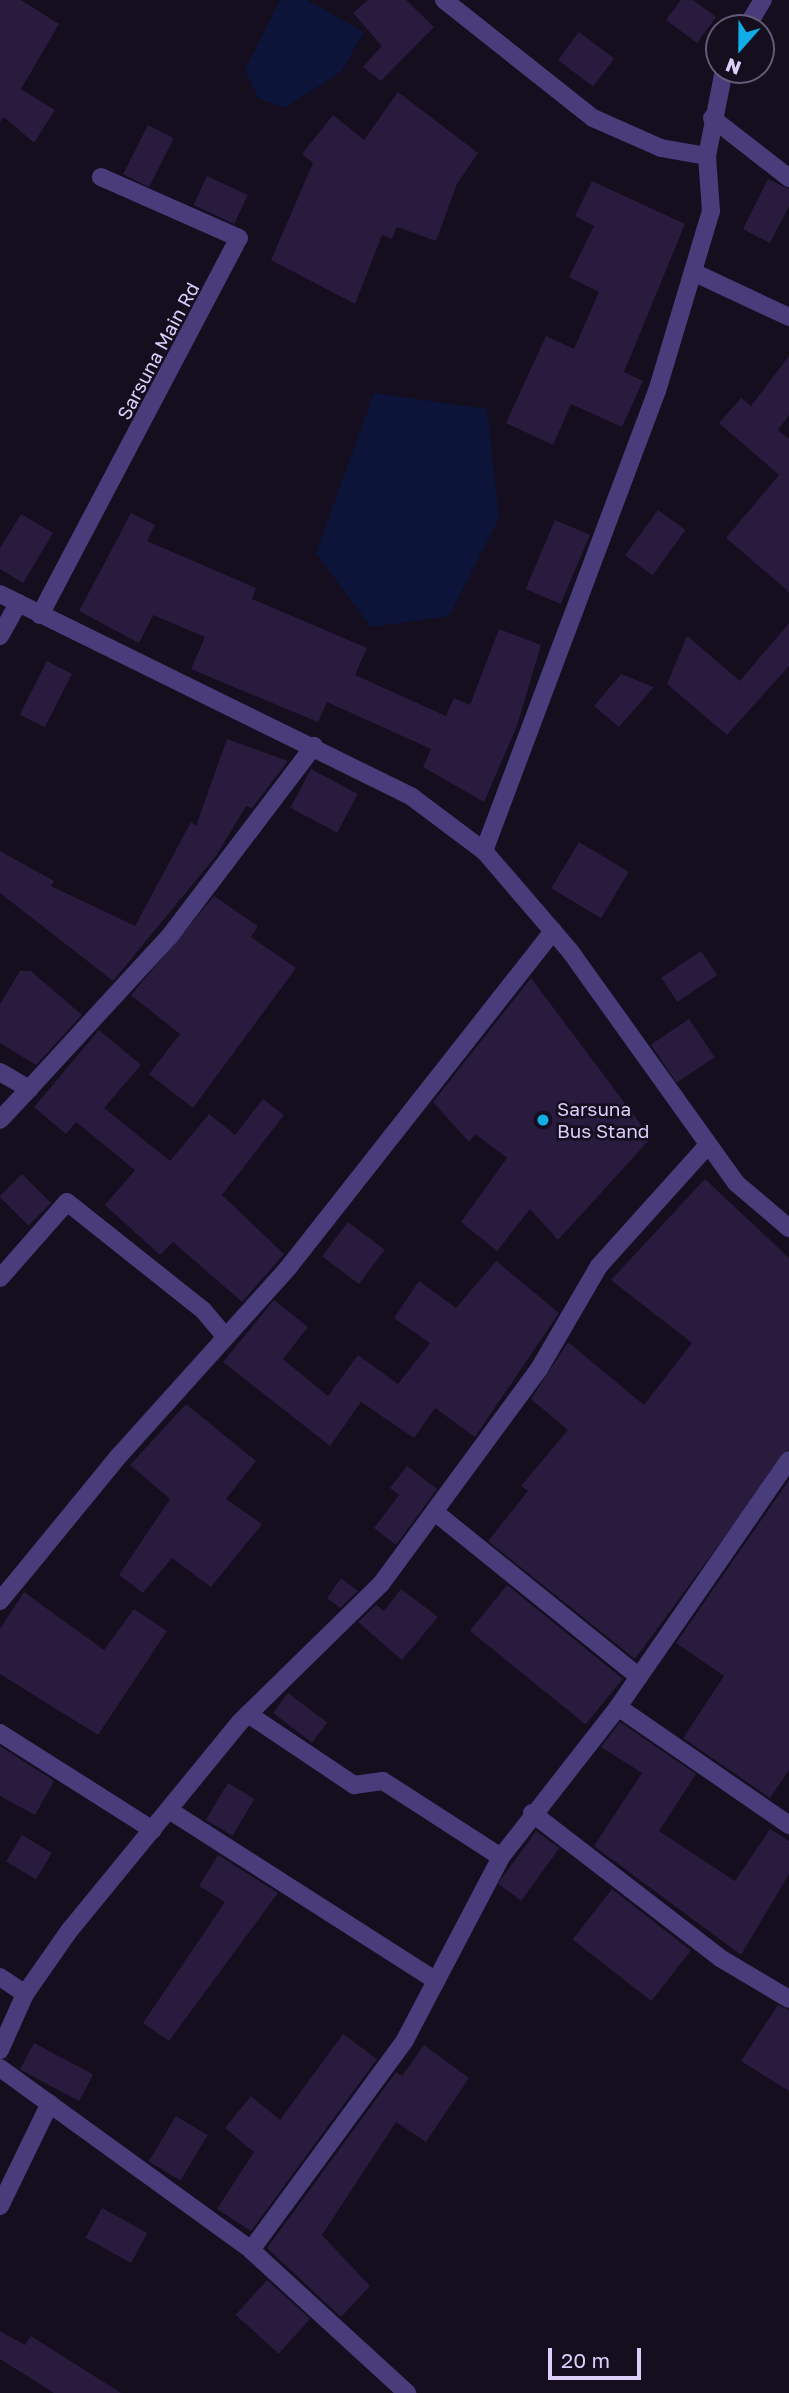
<!DOCTYPE html>
<style>
body{margin:0}
#map{position:relative;width:789px;height:2393px;overflow:hidden;background:#140e1f;font-family:"Golos Text",sans-serif}
div>[style]{position:absolute}
[style*='--x']{left:calc(var(--x)*1px);top:calc(var(--y)*1px);width:calc(var(--w)*1px);rotate:calc(var(--a)*1deg)}
.water>*{inset:0;background:#0c1539}
.building>*{inset:0;background:#281b3e;transform-origin:0 0}
.minor>*{height:18px;margin:-9px;padding:0 9px;transform-origin:9px;border-radius:9px;background:#493c7a}
.dots>*{width:19px;height:19px;translate:-50% -50%;box-sizing:border-box;border:4px solid #140e1f;border-radius:50%}
span{translate:-50% -50%;white-space:nowrap;text-align:center;line-height:1.15;-webkit-text-stroke:5px #140e1f;paint-order:stroke}
.street-label{font-size:19px;color:#dccffc}
.poi-label{font-size:19px;color:#dccffc}
.left{translate:0 -50%;text-align:left}
.north{position:absolute;left:705px;top:14px;width:70px;height:70px;box-sizing:border-box;background:#140e1f;border:2px solid #645b77;border-radius:50%;rotate:201deg;font-size:19px;font-weight:700;line-height:28px;text-align:center;color:#dccffc}
.north::after{content:'';display:block;margin:auto;width:24px;height:32px;background:#11ade6;clip-path:polygon(50% 0,100% 100%,50% 72%,0 100%)}
.scale{position:absolute;left:548px;top:2348px;width:93px;height:32px;box-sizing:border-box;border:4px solid #dccffc;border-top:0;padding-left:9px;font-size:21px;line-height:24px;white-space:nowrap;color:#dccffc;-webkit-text-stroke:5px #140e1f;paint-order:stroke}
</style>
<div id="map">
<div class="water">
<div style="clip-path:polygon(280px 0,307px 0,364px 32px,341px 72px,284px 108px,258px 98px,245px 70px)"></div>
<div style="clip-path:polygon(374px 393px,487px 409px,499px 518px,449px 616px,371px 627px,316px 553px)"></div>
</div>
<div class="building">
<div style="clip-path:polygon(0 0,21px 0,59px 24px,21px 89px,55px 110px,34px 143px,4px 117px,0 122px)"></div>
<div style="clip-path:polygon(368px 0,406px 0,434px 27px,381px 81px,363px 67px,382px 46px,353px 13px)"></div>
<div style="clip-path:polygon(681px 0,693px 0,716px 17px,697px 43px,666px 20px)"></div>
<div style="left:579px;top:32px;width:44px;height:35px;rotate:37deg"></div>
<div style="clip-path:polygon(398px 92px,478px 153px,457px 184px,436px 241px,397px 227px,392px 239px,382px 235px,355px 304px,271px 260px,313px 163px,302px 154px,333px 115px,364px 140px)"></div>
<div style="left:148px;top:125px;width:29px;height:55px;rotate:27deg"></div>
<div style="left:207px;top:176px;width:45px;height:32px;rotate:25deg"></div>
<div style="clip-path:polygon(768px 179px,789px 189px,789px 206px,770px 243px,743px 229px)"></div>
<div style="clip-path:polygon(592px 181px,685px 224px,624px 372px,643px 381px,622px 427px,571px 404px,553px 445px,506px 423px,546px 336px,574px 349px,599px 292px,569px 277px,594px 226px,575px 216px)"></div>
<div style="clip-path:polygon(789px 356px,789px 415px,778px 430px,789px 439px,789px 592px,726px 538px,779px 475px,719px 423px,741px 398px,751px 406px)"></div>
<div style="left:658px;top:510px;width:34px;height:56px;rotate:36deg"></div>
<div style="clip-path:polygon(131px 513px,155px 525px,147px 541px,256px 588px,252px 599px,367px 648px,355px 675px,446px 716px,454px 698px,470px 705px,499px 629px,541px 645px,517px 726px,484px 802px,423px 767px,431px 749px,327px 702px,318px 722px,191px 669px,205px 637px,153px 615px,139px 643px,79px 611px)"></div>
<div style="clip-path:polygon(21px 514px,53px 533px,23px 583px,0 569px,0 548px)"></div>
<div style="left:555px;top:520px;width:38px;height:75px;rotate:23deg"></div>
<div style="clip-path:polygon(789px 623px,789px 666px,727px 735px,667px 684px,687px 636px,740px 681px)"></div>
<div style="left:47px;top:661px;width:28px;height:60px;rotate:27deg"></div>
<div style="clip-path:polygon(621px 674px,654px 687px,619px 727px,594px 706px)"></div>
<div style="clip-path:polygon(227px 739px,288px 761px,252px 808px,246px 806px,216px 856px,113px 981px,0 893px,0 851px,54px 881px,51px 886px,135px 926px,191px 822px,196px 826px)"></div>
<div style="left:311px;top:769px;width:53px;height:44px;rotate:28deg"></div>
<div style="left:579px;top:842px;width:58px;height:54px;rotate:31deg"></div>
<div style="clip-path:polygon(214px 896px,258px 926px,251px 937px,296px 968px,193px 1108px,149px 1074px,180px 1034px,131px 995px)"></div>
<div style="left:701px;top:951px;width:29px;height:48px;rotate:56deg"></div>
<div style="clip-path:polygon(20px 971px,31px 971px,82px 1015px,36px 1065px,0 1043px,0 1004px)"></div>
<div style="clip-path:polygon(531px 978px,651px 1138px,558px 1240px,530px 1209px,497px 1251px,461px 1222px,507px 1158px,475px 1134px,469px 1142px,433px 1102px)"></div>
<div style="left:689px;top:1019px;width:46px;height:46px;rotate:56deg"></div>
<div style="clip-path:polygon(99px 1030px,141px 1065px,104px 1108px,170px 1161px,209px 1114px,235px 1135px,263px 1099px,284px 1115px,222px 1195px,284px 1254px,242px 1302px,173px 1242px,160px 1255px,105px 1205px,135px 1170px,76px 1122px,66px 1134px,34px 1107px)"></div>
<div style="left:22px;top:1174px;width:41px;height:32px;rotate:45deg"></div>
<div style="clip-path:polygon(705px 1179px,789px 1258px,789px 1449px,635px 1659px,488px 1541px,528px 1491px,521px 1486px,568px 1430px,531px 1399px,568px 1342px,644px 1405px,692px 1343px,611px 1280px)"></div>
<div style="left:348px;top:1222px;width:46px;height:43px;rotate:37deg"></div>
<div style="clip-path:polygon(496px 1261px,559px 1313px,475px 1437px,435px 1408px,414px 1438px,361px 1402px,330px 1446px,223px 1362px,274px 1300px,308px 1327px,283px 1359px,328px 1396px,358px 1355px,398px 1384px,430px 1343px,394px 1318px,419px 1281px,456px 1308px)"></div>
<div style="clip-path:polygon(186px 1404px,256px 1461px,226px 1499px,262px 1524px,211px 1587px,172px 1558px,143px 1593px,119px 1575px,170px 1499px,130px 1465px)"></div>
<div style="clip-path:polygon(407px 1466px,437px 1489px,396px 1545px,374px 1528px,399px 1495px,390px 1488px)"></div>
<div style="clip-path:polygon(789px 1480px,789px 1770px,770px 1798px,683px 1738px,724px 1676px,676px 1643px)"></div>
<div style="clip-path:polygon(341px 1578px,358px 1591px,340px 1608px,327px 1598px)"></div>
<div style="left:507px;top:1585px;width:149px;height:59px;rotate:39deg"></div>
<div style="clip-path:polygon(401px 1589px,438px 1617px,402px 1660px,358px 1622px,376px 1605px,384px 1611px)"></div>
<div style="clip-path:polygon(24px 1592px,104px 1650px,134px 1609px,167px 1631px,98px 1735px,0 1674px,0 1629px)"></div>
<div style="left:288px;top:1693px;width:49px;height:25px;rotate:37deg"></div>
<div style="clip-path:polygon(620px 1722px,696px 1774px,659px 1831px,735px 1881px,770px 1829px,789px 1841px,789px 1874px,741px 1955px,594px 1846px,642px 1773px,601px 1747px)"></div>
<div style="clip-path:polygon(0 1746px,54px 1781px,35px 1815px,0 1796px)"></div>
<div style="left:228px;top:1783px;width:31px;height:43px;rotate:31deg"></div>
<div style="left:536px;top:1831px;width:29px;height:65px;rotate:36deg"></div>
<div style="left:22px;top:1835px;width:35px;height:31px;rotate:31deg"></div>
<div style="clip-path:polygon(218px 1855px,278px 1893px,169px 2041px,143px 2023px,225px 1902px,199px 1886px)"></div>
<div style="left:612px;top:1889px;width:100px;height:64px;rotate:38deg"></div>
<div style="clip-path:polygon(778px 2005px,789px 2010px,789px 2091px,741px 2061px)"></div>
<div style="clip-path:polygon(343px 2034px,377px 2059px,251px 2231px,217px 2209px,254px 2152px,225px 2128px,251px 2096px,280px 2120px)"></div>
<div style="left:34px;top:2043px;width:67px;height:30px;rotate:28deg"></div>
<div style="clip-path:polygon(424px 2045px,469px 2078px,426px 2142px,396px 2122px,322px 2235px,370px 2286px,341px 2317px,267px 2248px,396px 2072px,402px 2076px)"></div>
<div style="left:176px;top:2116px;width:37px;height:53px;rotate:31deg"></div>
<div style="left:102px;top:2208px;width:52px;height:34px;rotate:29deg"></div>
<div style="left:267px;top:2280px;width:58px;height:47px;rotate:42deg"></div>
<div style="clip-path:polygon(0 2331px,25px 2345px,31px 2336px,121px 2393px,54px 2393px,0 2359px)"></div>
</div>
<div class="minor">
<div style="--x:444;--y:0;--w:190;--a:38.4"></div>
<div style="--x:593;--y:118;--w:74;--a:23.8"></div>
<div style="--x:661;--y:148;--w:47;--a:9.9"></div>
<div style="--x:746;--y:28;--w:33;--a:-59"></div>
<div style="--x:712;--y:118;--w:98;--a:37.9"></div>
<div style="--x:693;--y:272;--w:106;--a:25.1"></div>
<div style="--x:0;--y:594;--w:459;--a:26.2"></div>
<div style="--x:412;--y:797;--w:90;--a:36.9"></div>
<div style="--x:484;--y:851;--w:132;--a:49.3"></div>
<div style="--x:570;--y:951;--w:285;--a:54.4"></div>
<div style="--x:736;--y:1183;--w:70;--a:40.3"></div>
<div style="--x:40;--y:615;--w:426;--a:-62.2"></div>
<div style="--x:239;--y:238;--w:151;--a:-156.2"></div>
<div style="--x:0;--y:636;--w:38;--a:-61"></div>
<div style="--x:484;--y:851;--w:491;--a:-69.4"></div>
<div style="--x:657;--y:391;--w:188;--a:-73.3"></div>
<div style="--x:711;--y:211;--w:55;--a:-94.2"></div>
<div style="--x:707;--y:156;--w:88;--a:-78.8"></div>
<div style="--x:0;--y:1072;--w:34;--a:30"></div>
<div style="--x:29;--y:1089;--w:42;--a:133.1"></div>
<div style="--x:29;--y:1089;--w:207;--a:-47.4"></div>
<div style="--x:169;--y:937;--w:240;--a:-52.8"></div>
<div style="--x:0;--y:1278;--w:101;--a:-48.6"></div>
<div style="--x:67;--y:1202;--w:174;--a:38.5"></div>
<div style="--x:203;--y:1310;--w:35;--a:50"></div>
<div style="--x:436;--y:1513;--w:261;--a:38.9"></div>
<div style="--x:0;--y:1601;--w:185;--a:-50.7"></div>
<div style="--x:117;--y:1458;--w:256;--a:-48"></div>
<div style="--x:288;--y:1268;--w:429;--a:-51.8"></div>
<div style="--x:618;--y:1707;--w:208;--a:34.6"></div>
<div style="--x:248;--y:1714;--w:128;--a:33.8"></div>
<div style="--x:354;--y:1785;--w:29;--a:-8"></div>
<div style="--x:383;--y:1781;--w:140;--a:32.8"></div>
<div style="--x:0;--y:1733;--w:181;--a:32.4"></div>
<div style="--x:169;--y:1810;--w:317;--a:32.6"></div>
<div style="--x:532;--y:1813;--w:237;--a:37.6"></div>
<div style="--x:720;--y:1958;--w:80;--a:30.7"></div>
<div style="--x:0;--y:1977;--w:30;--a:34"></div>
<div style="--x:0;--y:2050;--w:61;--a:-65.9"></div>
<div style="--x:25;--y:1994;--w:77;--a:-55.1"></div>
<div style="--x:69;--y:1931;--w:270;--a:-50.7"></div>
<div style="--x:240;--y:1722;--w:197;--a:-44.4"></div>
<div style="--x:381;--y:1584;--w:267;--a:-53.7"></div>
<div style="--x:539;--y:1369;--w:119;--a:-59.8"></div>
<div style="--x:599;--y:1266;--w:161;--a:-48"></div>
<div style="--x:0;--y:2068;--w:310;--a:35.9"></div>
<div style="--x:251;--y:2250;--w:260;--a:-53.7"></div>
<div style="--x:405;--y:2040;--w:207;--a:-62.3"></div>
<div style="--x:501;--y:1857;--w:190;--a:-52"></div>
<div style="--x:618;--y:1707;--w:300;--a:-55.3"></div>
<div style="--x:0;--y:2206;--w:114;--a:-64.1"></div>
<div style="--x:251;--y:2250;--w:212;--a:42.5"></div>
</div>
<div class="dots">
<div style="left:543px;top:1120px;background:#11ade6"></div>
</div>
<div class="street-label">
<span style="left:158px;top:351px;rotate:-62deg">Sarsuna Main Rd</span>
</div>
<div class="poi-label">
<span class="left" style="left:557px;top:1120px">Sarsuna<br>Bus Stand</span>
</div>
<div class="north">N</div>
<div class="scale">20 m</div>
</div>
